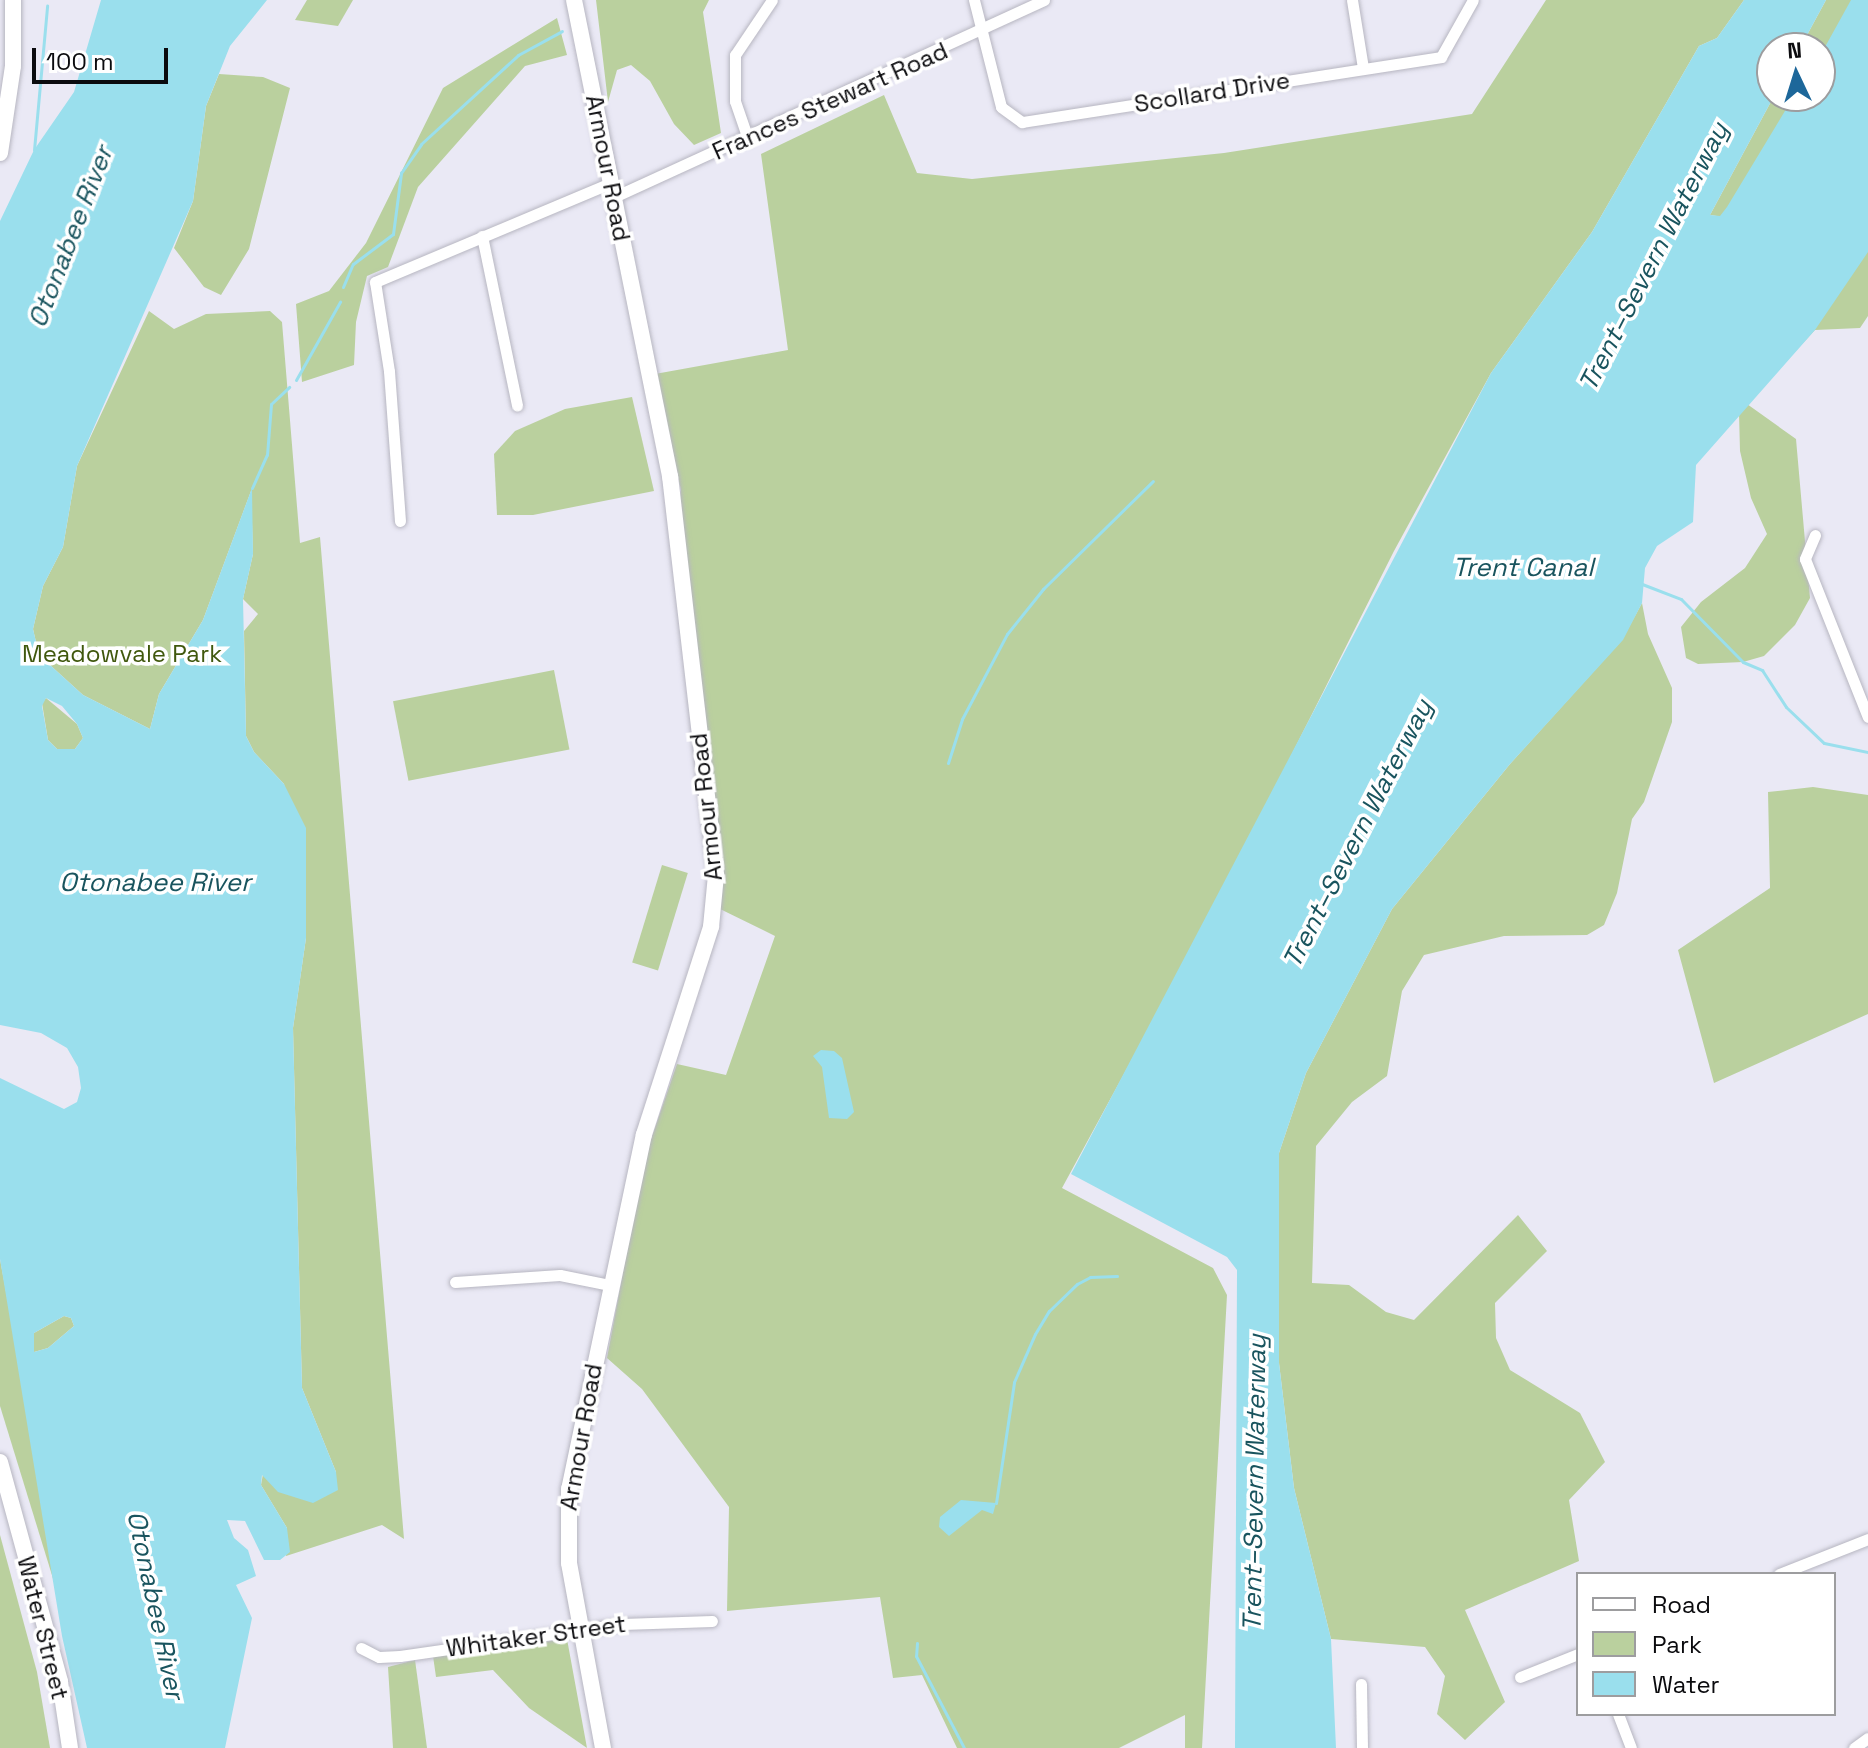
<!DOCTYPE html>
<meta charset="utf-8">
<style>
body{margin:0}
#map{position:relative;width:1868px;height:1748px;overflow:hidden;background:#eae9f5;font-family:"Space Grotesk",sans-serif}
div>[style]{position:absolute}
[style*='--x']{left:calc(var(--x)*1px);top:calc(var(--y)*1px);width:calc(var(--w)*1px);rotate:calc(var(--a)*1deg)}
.green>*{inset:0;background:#bad09e;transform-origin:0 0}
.water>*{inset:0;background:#9adfed}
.stream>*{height:3px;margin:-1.5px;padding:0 1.5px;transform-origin:1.5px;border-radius:1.5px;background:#9adfed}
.roads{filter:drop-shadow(0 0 2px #b7b6c1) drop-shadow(0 0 2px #b7b6c1)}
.street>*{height:11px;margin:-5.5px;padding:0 5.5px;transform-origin:5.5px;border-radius:5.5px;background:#fff}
.secondary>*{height:16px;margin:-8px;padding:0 8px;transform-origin:8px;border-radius:8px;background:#fff}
span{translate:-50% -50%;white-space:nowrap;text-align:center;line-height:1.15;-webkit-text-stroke:7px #fff;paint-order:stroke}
.street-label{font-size:24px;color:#0b0b0e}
.park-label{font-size:24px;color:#40580d}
.water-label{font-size:26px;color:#19545e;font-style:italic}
.legend{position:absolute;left:1576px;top:1572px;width:260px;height:144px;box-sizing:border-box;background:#fff;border:2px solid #9d9d9f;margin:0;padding:10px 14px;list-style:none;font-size:24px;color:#0b0b0e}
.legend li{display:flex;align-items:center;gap:16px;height:40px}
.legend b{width:40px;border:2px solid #9d9d9f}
.north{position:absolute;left:1756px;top:32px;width:80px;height:80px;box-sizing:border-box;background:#fff;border:2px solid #9d9d9f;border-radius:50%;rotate:356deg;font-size:22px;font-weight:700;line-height:32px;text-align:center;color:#0b0b0e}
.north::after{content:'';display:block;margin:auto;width:28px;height:36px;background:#1d679a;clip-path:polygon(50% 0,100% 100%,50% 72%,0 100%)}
.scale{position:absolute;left:32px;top:48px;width:136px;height:36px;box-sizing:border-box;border:4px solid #0b0b0e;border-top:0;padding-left:10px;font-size:24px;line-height:28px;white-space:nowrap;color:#0b0b0e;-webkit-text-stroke:6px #fff;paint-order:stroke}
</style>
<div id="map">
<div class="green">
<div style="clip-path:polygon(307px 0,353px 0,338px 26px,295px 20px)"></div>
<div style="clip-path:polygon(596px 0,709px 0,703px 12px,721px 133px,694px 145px,674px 124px,650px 81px,631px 65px,617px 70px,608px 102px)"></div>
<div style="clip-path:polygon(1546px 0,1744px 0,1717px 38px,1699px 46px,1592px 232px,1491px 373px,1394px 551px,1218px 901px,1062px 1188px,1213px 1268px,1227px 1295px,1202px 1748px,1185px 1748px,1185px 1715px,1119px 1748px,957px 1748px,922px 1675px,893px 1678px,880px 1597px,727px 1611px,729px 1507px,642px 1389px,607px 1358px,644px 1160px,677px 1064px,726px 1075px,775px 936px,718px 908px,678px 516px,681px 490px,655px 374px,788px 350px,761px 154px,884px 95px,917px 173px,972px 179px,1224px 153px,1472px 114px)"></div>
<div style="clip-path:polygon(1826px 0,1868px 0,1868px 316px,1860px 328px,1815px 330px,1747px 404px,1796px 439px,1810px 598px,1795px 625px,1764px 656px,1743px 662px,1698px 664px,1686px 658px,1681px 627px,1701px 602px,1745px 568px,1767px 534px,1751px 498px,1740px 451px,1739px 413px,1725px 428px,1717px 216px,1710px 215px,1774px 96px,1820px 96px,1820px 48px,1800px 48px)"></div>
<div style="clip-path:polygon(557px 18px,567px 55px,525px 66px,418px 187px,388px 267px,367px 276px,356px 322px,354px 365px,302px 382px,296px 304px,329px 291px,366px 243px,443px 88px)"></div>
<div style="clip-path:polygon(219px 74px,263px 77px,290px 88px,249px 249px,221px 295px,204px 287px,174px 248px,193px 201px,206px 106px)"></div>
<div style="clip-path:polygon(149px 311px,174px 329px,206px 314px,270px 311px,282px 322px,300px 543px,320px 537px,404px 1539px,382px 1525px,286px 1556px,287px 1528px,261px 1485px,263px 1474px,336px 1472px,302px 1388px,293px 1028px,306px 938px,284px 784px,254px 752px,246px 736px,244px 631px,258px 614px,243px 599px,253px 554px,251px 491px,203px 620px,159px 694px,150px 729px,83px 695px,39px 655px,33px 629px,43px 586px,63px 547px,77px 466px)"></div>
<div style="clip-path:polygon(632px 397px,654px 491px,533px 515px,497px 515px,494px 454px,515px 431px,565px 409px)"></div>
<div style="clip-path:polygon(1642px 603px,1648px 634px,1672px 688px,1672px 722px,1644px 802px,1632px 819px,1617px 893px,1604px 925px,1587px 935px,1504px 936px,1424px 955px,1402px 991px,1387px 1076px,1352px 1102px,1316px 1146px,1312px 1283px,1349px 1285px,1386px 1312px,1414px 1320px,1518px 1215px,1547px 1251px,1495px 1303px,1496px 1338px,1510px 1370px,1580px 1413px,1605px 1462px,1569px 1500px,1579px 1561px,1465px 1610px,1505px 1702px,1465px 1740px,1437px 1714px,1445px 1676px,1425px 1647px,1331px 1639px,1294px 1488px,1279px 1363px,1279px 1153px,1306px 1073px,1392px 909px,1510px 764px,1622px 640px)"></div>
<div style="left:554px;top:670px;width:81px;height:164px;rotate:79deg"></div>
<div style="clip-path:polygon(46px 698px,77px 724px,83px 738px,75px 749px,57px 749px,48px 740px,42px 703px)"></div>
<div style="clip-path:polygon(1813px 787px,1868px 795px,1868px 1014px,1714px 1083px,1678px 950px,1770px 888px,1768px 792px)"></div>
<div style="left:662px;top:865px;width:27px;height:102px;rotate:17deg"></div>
<div style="clip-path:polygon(0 1259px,31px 1427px,55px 1585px,0 1406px)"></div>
<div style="clip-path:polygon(64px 1316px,71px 1318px,74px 1326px,48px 1348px,34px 1352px,34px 1333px)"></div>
<div style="clip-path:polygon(0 1535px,37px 1672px,50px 1748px,0 1748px)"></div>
<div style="clip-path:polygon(567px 1639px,587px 1748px,529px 1708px,493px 1670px,436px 1677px,433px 1656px)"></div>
<div style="clip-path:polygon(415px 1660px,427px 1748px,393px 1748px,388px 1667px)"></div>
</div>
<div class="water">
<div style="clip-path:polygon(evenodd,101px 0,267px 0,230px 46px,206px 106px,193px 201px,77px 466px,63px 547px,43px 586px,33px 629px,39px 655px,83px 695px,150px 729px,159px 694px,203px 620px,252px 488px,253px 554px,243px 599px,246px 736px,254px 752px,284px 784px,306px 828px,306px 938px,293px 1028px,302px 1388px,336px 1472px,338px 1490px,313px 1503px,278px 1492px,262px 1475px,261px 1485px,287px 1528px,290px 1552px,280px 1560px,264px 1560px,245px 1521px,227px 1520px,234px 1538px,248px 1550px,256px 1576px,236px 1585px,252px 1618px,225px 1748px,87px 1748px,62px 1636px,0 1259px,0 1078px,64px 1109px,77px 1102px,81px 1088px,78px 1067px,67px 1048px,41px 1033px,0 1025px,0 221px,34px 150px,74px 92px,101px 0,46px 698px,62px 706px,77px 724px,83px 738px,75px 749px,57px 749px,48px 740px,42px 706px,46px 698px,101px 0,64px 1316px,71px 1318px,74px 1326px,48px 1348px,34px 1352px,34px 1333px,64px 1316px)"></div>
<div style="clip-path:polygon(1744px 0,1826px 0,1800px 48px,1772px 48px,1774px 96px,1710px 215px,1720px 216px,1727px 207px,1794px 96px,1820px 96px,1820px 56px,1851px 0,1868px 0,1868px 252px,1815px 330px,1696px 465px,1693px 522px,1657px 546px,1645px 568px,1642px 603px,1623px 640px,1510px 764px,1392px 909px,1306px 1073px,1279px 1153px,1279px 1363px,1294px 1488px,1331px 1639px,1336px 1748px,1235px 1748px,1237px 1270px,1227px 1257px,1071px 1174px,1491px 373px,1592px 232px,1699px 46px,1717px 38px)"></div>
<div style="clip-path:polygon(821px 1050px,834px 1051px,842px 1058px,854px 1112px,847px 1119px,829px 1118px,822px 1067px,813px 1056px)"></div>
<div style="clip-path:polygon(961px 1500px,996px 1503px,993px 1514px,982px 1510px,949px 1536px,939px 1527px,940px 1517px)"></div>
</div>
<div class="stream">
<div style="--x:34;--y:150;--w:145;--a:-84.8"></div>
<div style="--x:343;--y:287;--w:25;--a:-67"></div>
<div style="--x:353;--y:264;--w:50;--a:-36.9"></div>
<div style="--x:393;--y:234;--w:62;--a:-82.5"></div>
<div style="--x:401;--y:173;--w:35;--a:-55"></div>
<div style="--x:421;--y:144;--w:132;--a:-42.5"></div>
<div style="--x:518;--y:55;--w:50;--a:-28.6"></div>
<div style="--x:296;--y:380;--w:90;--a:-60.6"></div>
<div style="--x:252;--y:488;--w:36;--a:-66"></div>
<div style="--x:267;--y:455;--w:51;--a:-85.5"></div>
<div style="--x:271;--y:404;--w:25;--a:-43"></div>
<div style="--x:1642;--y:584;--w:42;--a:21"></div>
<div style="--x:1681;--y:599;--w:88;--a:45.5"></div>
<div style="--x:1743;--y:662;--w:21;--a:23"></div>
<div style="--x:1762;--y:670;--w:44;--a:57"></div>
<div style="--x:1786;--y:707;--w:52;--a:43.5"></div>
<div style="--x:1824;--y:743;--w:45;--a:11.6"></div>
<div style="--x:948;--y:763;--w:46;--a:-72.3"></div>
<div style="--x:962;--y:719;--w:96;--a:-62.1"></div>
<div style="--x:1007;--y:634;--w:58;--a:-51.3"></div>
<div style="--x:1043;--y:589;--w:154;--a:-44.5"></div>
<div style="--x:996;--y:1503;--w:122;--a:-81.5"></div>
<div style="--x:1014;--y:1382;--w:52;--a:-66.4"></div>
<div style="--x:1035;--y:1334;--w:27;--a:-59"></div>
<div style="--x:1049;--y:1311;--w:39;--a:-44"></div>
<div style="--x:1077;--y:1284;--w:15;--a:-28"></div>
<div style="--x:1090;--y:1277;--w:27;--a:-2"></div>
<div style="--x:917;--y:1643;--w:13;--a:94"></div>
<div style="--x:916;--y:1656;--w:104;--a:62.4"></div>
</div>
<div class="roads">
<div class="street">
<div style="--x:974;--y:0;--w:110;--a:75.8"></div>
<div style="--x:1001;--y:107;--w:26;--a:36"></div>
<div style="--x:1022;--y:122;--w:424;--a:-8.8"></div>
<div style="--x:1441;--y:57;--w:65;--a:-60.7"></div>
<div style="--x:1352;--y:0;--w:69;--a:80.8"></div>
<div style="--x:748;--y:139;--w:40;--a:-108.9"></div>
<div style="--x:735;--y:101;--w:46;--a:-90"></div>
<div style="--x:735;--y:55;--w:66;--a:-56.1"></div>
<div style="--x:614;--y:197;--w:473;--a:-24.6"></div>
<div style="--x:482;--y:236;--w:173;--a:78.3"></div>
<div style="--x:400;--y:521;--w:150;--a:-94.2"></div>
<div style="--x:389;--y:371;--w:90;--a:-98.9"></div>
<div style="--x:375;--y:282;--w:256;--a:-22.8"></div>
<div style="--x:1815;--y:535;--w:26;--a:113"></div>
<div style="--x:1805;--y:559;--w:170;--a:68.3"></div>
<div style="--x:455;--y:1282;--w:105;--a:-3.8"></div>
<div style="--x:560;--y:1275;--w:50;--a:11.5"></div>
<div style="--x:1779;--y:1574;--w:96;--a:-21.5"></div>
<div style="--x:361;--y:1648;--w:20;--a:27"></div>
<div style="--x:379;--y:1657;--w:21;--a:-3"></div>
<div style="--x:400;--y:1656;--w:224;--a:-8.2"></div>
<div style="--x:622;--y:1624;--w:90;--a:-1.9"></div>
<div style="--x:1520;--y:1677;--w:62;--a:-21.6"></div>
<div style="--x:1361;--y:1684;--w:64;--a:89.1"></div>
<div style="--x:1618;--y:1714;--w:36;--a:69"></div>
<div style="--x:1854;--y:1748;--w:17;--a:-36"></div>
</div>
<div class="secondary">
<div style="--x:574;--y:0;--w:486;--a:78.6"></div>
<div style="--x:670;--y:476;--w:402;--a:83.4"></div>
<div style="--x:716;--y:875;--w:52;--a:95.5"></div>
<div style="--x:711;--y:927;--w:218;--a:107.9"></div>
<div style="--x:644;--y:1134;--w:363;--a:101.9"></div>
<div style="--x:569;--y:1489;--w:74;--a:90"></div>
<div style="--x:569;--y:1563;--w:188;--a:79.6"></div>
<div style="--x:0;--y:153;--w:88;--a:-81.5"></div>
<div style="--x:13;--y:66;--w:66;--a:-90"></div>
<div style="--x:0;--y:1462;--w:228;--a:74.7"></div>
<div style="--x:60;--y:1682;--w:67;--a:81.4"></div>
</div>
</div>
<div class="street-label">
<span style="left:1212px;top:92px;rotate:-9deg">Scollard Drive</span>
<span style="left:830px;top:101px;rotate:-24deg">Frances Stewart Road</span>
<span style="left:608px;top:168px;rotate:79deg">Armour Road</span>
<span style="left:706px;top:807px;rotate:-96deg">Armour Road</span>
<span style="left:581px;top:1437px;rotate:-80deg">Armour Road</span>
<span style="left:43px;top:1628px;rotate:76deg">Water Street</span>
<span style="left:536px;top:1636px;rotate:-8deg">Whitaker Street</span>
</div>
<div class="park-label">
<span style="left:122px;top:654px">Meadowvale Park</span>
</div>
<div class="water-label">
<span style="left:71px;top:237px;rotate:-69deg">Otonabee River</span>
<span style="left:1654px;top:257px;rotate:-63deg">Trent–Severn Waterway</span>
<span style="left:1523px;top:568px">Trent Canal</span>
<span style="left:1358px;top:834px;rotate:-63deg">Trent–Severn Waterway</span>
<span style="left:155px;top:883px">Otonabee River</span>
<span style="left:1255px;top:1483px;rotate:-89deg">Trent–Severn Waterway</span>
<span style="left:155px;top:1605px;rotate:78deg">Otonabee River</span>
</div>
<ul class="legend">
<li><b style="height:10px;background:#fff"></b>Road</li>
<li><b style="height:22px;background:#bad09e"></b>Park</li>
<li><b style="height:22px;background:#9adfed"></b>Water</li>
</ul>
<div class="north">N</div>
<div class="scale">100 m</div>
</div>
